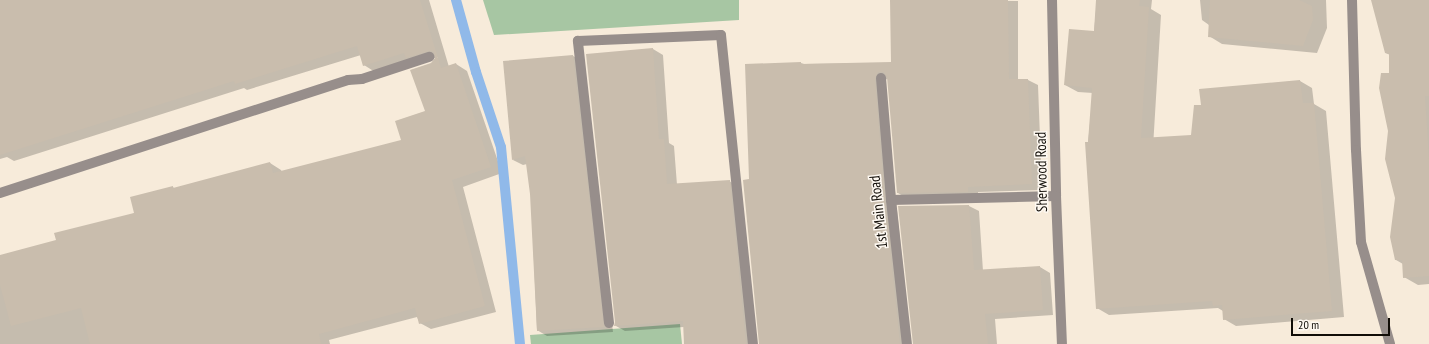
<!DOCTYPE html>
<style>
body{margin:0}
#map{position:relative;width:1429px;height:344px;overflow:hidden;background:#f7ebda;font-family:"PT Sans Narrow",sans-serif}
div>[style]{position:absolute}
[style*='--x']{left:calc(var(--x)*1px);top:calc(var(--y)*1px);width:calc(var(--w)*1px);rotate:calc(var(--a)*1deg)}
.green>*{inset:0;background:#a7c6a3}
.shadow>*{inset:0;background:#0003}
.stream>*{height:10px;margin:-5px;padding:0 5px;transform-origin:5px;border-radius:5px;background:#90b9e9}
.building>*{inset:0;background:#c9bdad}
.minor>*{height:10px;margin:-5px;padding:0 5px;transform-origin:5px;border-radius:5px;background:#978e8b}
span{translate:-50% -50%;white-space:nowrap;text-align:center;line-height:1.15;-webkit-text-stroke:3px #fef9f2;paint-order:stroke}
.street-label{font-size:15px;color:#110d07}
.scale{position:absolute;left:1291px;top:318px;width:99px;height:18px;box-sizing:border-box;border:2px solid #110d07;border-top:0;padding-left:5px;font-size:12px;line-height:14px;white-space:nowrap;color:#110d07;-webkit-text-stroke:3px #fef9f2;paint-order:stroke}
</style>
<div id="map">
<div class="green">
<div style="clip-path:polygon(483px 0,739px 0,739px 20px,494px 35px)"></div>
<div style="clip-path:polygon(680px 324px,682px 344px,531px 344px,530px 335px)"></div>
</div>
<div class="shadow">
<div style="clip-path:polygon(0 0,429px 0,449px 67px,456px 64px,467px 71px,502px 173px,463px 187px,496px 312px,431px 329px,420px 323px,417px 317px,329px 340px,330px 344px,0 344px,0 256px,57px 241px,135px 213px,173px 187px,175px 189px,270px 163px,281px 170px,282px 172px,402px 141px,426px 111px,432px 64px,438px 57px,418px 63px,375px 72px,364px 65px,361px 55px,247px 90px,244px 88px,14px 161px,7px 157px,0 159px)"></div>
<div style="clip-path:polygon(891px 0,1018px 1px,1018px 80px,1028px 80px,1038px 85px,1042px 190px,978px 192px,978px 197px,908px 199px,898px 193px,889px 78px,885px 80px,884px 85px,911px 344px,760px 344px,750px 180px,801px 63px,804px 64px,892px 63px)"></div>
<div style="clip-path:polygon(1097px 0,1152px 0,1151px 9px,1161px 15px,1152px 164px,1192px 136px,1202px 106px,1200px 90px,1300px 81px,1312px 88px,1314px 104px,1326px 111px,1344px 317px,1236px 326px,1224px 319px,1223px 311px,1218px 308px,1109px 315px,1097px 308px,1088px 143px,1093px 93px,1078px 92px,1065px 85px,1094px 32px)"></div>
<div style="clip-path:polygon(1200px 0,1326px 0,1327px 28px,1317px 53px,1222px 44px,1209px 36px,1209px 25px,1202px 20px)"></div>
<div style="clip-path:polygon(1376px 0,1429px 0,1429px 284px,1418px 285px,1404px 277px,1403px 264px,1396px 260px,1396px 198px,1389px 131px,1390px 55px,1386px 53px)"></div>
<div style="clip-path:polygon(653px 49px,663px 55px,669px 143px,674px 146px,677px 185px,729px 181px,739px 187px,756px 344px,685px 344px,684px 327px,625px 331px,616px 326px)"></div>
<div style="clip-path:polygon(573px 56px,583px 61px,613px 332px,547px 336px,537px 330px,531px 194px,527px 164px,523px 165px,513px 160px)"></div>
<div style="clip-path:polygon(969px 206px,979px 211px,983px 271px,1040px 267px,1050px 273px,1053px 315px,995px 319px,997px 344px,914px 344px)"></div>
</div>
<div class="stream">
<div style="--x:456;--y:0;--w:75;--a:74.5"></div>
<div style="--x:476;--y:72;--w:79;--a:71.6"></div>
<div style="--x:501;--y:147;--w:198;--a:84.5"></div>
</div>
<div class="building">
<div style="clip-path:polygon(0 0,420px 0,441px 68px,456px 63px,491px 167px,452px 180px,485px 306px,419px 324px,415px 308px,319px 334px,321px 344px,90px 344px,81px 308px,11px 326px,0 285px,0 255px,56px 240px,54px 233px,134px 213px,130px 197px,173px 186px,173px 188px,270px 162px,273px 173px,401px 140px,395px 121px,425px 111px,410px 70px,431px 63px,435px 58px,434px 52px,430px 51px,406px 58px,404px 53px,363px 66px,357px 46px,235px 84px,234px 81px,0 155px)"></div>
<div style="clip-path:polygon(890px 0,1008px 0,1009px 79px,1028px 79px,1032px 184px,968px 187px,968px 192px,897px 193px,887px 77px,884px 72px,878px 72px,875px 79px,885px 201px,900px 344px,759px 344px,743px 180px,749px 179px,745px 64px,801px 62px,801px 64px,891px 62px)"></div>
<div style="clip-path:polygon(1096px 0,1140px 0,1139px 6px,1149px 7px,1141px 138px,1191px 135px,1194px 105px,1201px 105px,1199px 89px,1300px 80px,1303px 103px,1314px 103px,1332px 311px,1223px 320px,1222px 305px,1213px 306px,1212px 301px,1096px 309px,1085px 142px,1088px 142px,1092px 88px,1064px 85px,1069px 29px,1094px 31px)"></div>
<div style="clip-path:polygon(1210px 0,1299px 0,1312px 6px,1313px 20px,1303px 46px,1208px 37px)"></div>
<div style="clip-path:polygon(1371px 0,1429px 0,1429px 96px,1425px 96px,1429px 159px,1429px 276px,1403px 278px,1402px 260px,1395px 260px,1390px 237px,1395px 198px,1385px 159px,1388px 131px,1379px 88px,1381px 73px,1389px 73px,1389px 54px,1385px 53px)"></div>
<div style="clip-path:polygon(653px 48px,659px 139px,664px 139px,667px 184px,730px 180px,746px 344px,684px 344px,683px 321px,614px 326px,615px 322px,586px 54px)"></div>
<div style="clip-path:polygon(573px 55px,604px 327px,537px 331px,530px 194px,525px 156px,512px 160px,503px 61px)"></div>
<div style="clip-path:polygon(969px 205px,974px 270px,1040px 266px,1043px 310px,985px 314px,988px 344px,913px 344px,898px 206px)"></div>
</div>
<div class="minor">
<div style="--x:1052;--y:0;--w:196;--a:88.8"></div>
<div style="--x:1056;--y:196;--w:148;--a:87.7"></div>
<div style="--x:1352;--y:0;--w:150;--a:88.5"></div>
<div style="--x:1356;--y:150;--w:92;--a:86.9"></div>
<div style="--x:1361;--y:242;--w:106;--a:74.1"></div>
<div style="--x:881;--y:78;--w:122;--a:85.3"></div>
<div style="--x:891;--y:200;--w:145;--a:83.7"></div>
<div style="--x:0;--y:193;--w:366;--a:-18"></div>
<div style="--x:348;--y:80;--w:14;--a:-4"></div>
<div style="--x:362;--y:79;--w:71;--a:-18.2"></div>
<div style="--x:891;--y:200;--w:165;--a:-1.4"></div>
<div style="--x:609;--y:323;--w:284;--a:-96.3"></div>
<div style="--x:578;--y:41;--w:143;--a:-2.4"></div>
<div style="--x:721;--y:35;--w:311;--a:84.1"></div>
</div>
<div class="street-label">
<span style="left:1041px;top:172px;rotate:-91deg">Sherwood Road</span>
<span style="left:878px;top:212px;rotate:-96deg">1st Main Road</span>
</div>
<div class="scale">20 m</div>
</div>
